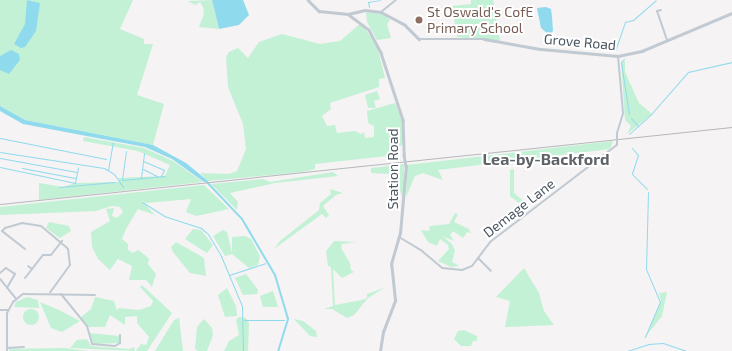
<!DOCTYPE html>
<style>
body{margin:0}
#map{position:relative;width:732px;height:351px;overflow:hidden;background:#f5f3f3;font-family:"Exo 2",sans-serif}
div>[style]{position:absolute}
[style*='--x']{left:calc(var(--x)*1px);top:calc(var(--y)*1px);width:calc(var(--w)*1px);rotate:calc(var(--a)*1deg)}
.green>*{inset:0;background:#c3f1d5}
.round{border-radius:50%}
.water>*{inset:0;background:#90daee}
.stream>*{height:1px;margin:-0.5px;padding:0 0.5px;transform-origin:0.5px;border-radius:0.5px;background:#90daee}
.canal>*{height:2px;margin:-1px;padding:0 1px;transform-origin:1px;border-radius:1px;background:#90daee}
.minor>*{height:2px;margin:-1px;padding:0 1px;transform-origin:1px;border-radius:1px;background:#c1cad2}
.tertiary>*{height:2.5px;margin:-1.25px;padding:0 1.25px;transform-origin:1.25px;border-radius:1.25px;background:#c1cad2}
.rail>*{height:1px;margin:-0.5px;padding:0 0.5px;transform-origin:0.5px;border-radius:0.5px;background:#b5b8bd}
.minor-bridge>*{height:2px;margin:-1px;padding:0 1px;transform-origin:1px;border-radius:1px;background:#c1cad2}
.tertiary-bridge>*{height:2.5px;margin:-1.25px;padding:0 1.25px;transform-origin:1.25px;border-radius:1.25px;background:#c1cad2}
.dots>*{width:11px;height:11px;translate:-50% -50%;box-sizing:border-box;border:2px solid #fff;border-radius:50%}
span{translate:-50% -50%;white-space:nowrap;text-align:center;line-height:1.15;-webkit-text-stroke:4px #fff;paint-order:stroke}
.education-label{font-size:14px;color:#785e54}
.left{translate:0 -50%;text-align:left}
.street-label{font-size:14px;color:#4a5661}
.quarter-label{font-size:16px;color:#5f6368;font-weight:700}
</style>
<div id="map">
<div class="green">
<div style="clip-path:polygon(0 0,133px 0,120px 29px,144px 39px,144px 44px,153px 44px,137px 95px,164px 104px,153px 145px,25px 120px,0 106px)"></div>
<div style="clip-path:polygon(212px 0,218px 26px,219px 29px,199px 27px,204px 14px,203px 7px,200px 2px,195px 5px,188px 1px)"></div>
<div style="clip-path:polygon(471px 0,493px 0,500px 41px,457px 37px,452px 6px,471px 4px)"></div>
<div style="clip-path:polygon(366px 12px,382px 14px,390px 20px,387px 24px,391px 38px,377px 40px,367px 22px)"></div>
<div style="clip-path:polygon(361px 23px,377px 46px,385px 78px,379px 79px,379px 87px,330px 103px,331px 109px,322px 116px,327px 126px,335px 125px,337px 133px,355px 131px,361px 134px,364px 132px,365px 138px,374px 137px,374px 126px,368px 123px,367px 111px,395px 103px,402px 120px,403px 144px,387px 156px,315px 164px,315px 169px,302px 172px,208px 181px,200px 173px,229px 174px,237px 171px,246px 149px,243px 124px,228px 87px,226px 57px,229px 52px,238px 48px,248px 58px,259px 42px,282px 34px,320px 44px,340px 41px)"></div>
<div style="clip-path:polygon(625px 61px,625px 72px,639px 103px,652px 114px,627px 134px,631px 126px,625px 120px,621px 62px)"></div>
<div style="clip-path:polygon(377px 91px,380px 99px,374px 101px,376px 108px,368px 108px,365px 95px)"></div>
<div style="clip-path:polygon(84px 137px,144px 148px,173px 161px,203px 182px,39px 200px,39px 183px,63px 187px,75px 183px,120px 182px,118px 178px,165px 176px,170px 165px,138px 151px,83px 141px)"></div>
<div style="clip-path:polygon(613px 141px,610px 149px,438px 170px,443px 180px,423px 173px,415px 176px,406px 197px,407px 165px)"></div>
<div style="clip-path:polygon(404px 164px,405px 192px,403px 200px,396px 178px,389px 174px,371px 173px,371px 168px)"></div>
<div style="clip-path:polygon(514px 169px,514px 193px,531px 207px,528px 210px,510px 196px,510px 170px)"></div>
<div style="clip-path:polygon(333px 172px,338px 176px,275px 183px,230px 193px,238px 202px,237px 210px,211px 184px,263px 179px,270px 182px)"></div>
<div style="clip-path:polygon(204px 185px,229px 209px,196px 216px,186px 212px,191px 199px,146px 203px,142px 201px,155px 215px,138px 209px,126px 229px,122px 239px,128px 244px,128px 250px,133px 253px,138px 250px,145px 255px,149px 259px,148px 264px,156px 274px,152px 287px,146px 280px,129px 280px,132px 266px,118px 259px,122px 253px,110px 270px,98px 259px,92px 247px,91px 232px,110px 221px,106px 209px,114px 208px,112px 216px,117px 218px,123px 212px,120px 207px,112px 206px,96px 211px,0 215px,0 207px)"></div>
<div style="clip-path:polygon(330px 189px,343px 193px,336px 195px,323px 206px,329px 215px,326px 218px,322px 214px,274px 249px,280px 241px,319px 210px,320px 203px,331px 194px)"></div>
<div style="clip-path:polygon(455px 213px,458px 214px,454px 222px,469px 229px,471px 233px,467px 232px,463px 238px,453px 231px,450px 235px,454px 241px,442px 236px,452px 244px,455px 251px,452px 262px,459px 266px,451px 267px,438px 261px,449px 249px,448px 245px,440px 239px,437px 246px,428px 242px,421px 230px,429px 231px,430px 226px,449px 224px)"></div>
<div style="clip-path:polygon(49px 222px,69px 226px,71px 231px,60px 238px,64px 241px,46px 228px)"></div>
<div style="clip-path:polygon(193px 229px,201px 230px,213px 245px,207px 253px,185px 239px)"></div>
<div style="clip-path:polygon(223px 230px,227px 232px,232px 253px,232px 237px,245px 236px,251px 239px,260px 256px,258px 265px,249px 268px,232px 254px,225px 256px,213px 236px)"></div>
<div style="clip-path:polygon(334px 241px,356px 242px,342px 244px,341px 248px,350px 263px,351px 270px,354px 272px,342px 278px,333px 269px,335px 305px,362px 300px,367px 298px,367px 294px,384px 288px,368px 298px,354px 315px,347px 318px,332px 309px,324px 309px,333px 306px,331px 267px,328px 266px,326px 251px)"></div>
<div style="clip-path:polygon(176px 242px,204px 258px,206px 276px,190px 273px,173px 252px,171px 247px)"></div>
<div style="clip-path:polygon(524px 268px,539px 293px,544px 311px,554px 325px,505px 327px,510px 301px,496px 297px)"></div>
<div style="clip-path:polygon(246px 274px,258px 290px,257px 294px,243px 295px,235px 278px)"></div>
<div style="clip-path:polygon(142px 285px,172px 313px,147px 351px,136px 351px,141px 344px,146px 345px,149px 337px,137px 323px,137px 316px,125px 317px,125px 325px,110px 315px,105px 327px,89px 327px,80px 318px,91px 309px,95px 297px,114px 301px,117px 311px,118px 308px,139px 310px,151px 306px,153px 301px,140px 287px)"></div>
<div style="clip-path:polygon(227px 288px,236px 306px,237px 316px,225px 317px,218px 295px)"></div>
<div style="clip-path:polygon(273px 291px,278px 307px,263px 307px,260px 296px)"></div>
<div style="clip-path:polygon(667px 292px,662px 316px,647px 335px,661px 301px,659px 293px)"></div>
<div style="clip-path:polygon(27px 297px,38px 300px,39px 308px,14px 307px,16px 302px)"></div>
<div style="clip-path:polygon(40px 302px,59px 310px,80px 321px,62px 332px,51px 328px)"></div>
<div class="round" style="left:23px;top:309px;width:16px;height:16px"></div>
<div style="clip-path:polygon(239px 317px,246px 318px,249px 323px,248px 351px,224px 351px,229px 341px,239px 335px,236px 320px)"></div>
<div style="clip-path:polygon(179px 318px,183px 351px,155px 351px,174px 320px)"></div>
<div style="clip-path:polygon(204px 319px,212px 328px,213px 335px,207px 351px,198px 351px,195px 349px,197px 327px)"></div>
<div style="clip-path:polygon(294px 319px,303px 321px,316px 331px,317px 337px,310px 336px)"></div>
<div style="clip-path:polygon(464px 330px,477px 336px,477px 341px,473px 341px,471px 346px,461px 346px,454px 339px,458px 331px)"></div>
<div style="clip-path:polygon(89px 333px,119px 336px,119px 343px,94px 344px)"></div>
<div style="clip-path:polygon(87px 339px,91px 346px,129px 349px,134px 347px,135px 351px,70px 348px,77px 340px)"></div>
<div style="clip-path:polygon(64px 348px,87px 351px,9px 351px,9px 349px)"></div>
</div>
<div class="water">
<div style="clip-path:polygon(27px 0,40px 3px,36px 31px,25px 47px,21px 48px,14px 44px,25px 24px)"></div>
<div style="clip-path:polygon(212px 0,243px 0,249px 15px,239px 25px,219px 29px)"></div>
<div style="clip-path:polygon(546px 7px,551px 9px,552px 17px,553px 31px,549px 35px,541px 28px,537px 8px)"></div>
<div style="clip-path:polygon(11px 50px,19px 54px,20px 60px,9px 74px,0 70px,0 56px)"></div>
<div style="clip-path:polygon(0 106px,25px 120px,153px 145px,186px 163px,208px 181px,204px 182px,172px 159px,145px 147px,23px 124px,0 111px)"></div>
</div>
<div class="stream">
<div style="--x:369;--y:7;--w:5;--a:-101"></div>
<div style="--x:368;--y:2;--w:12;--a:-9"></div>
<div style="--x:615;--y:51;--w:31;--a:-71"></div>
<div style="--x:625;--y:22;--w:8;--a:-14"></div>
<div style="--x:633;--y:20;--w:30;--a:-41"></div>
<div style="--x:624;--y:59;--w:4;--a:135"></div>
<div style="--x:621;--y:62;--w:53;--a:81.3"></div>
<div style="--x:631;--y:118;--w:11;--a:49"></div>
<div style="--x:629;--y:134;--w:31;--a:-42"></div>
<div style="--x:652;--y:113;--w:55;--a:-48.7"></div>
<div style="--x:688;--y:72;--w:45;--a:-12.8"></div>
<div style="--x:0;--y:138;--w:108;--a:11.2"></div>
<div style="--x:632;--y:148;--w:9;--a:49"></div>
<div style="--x:638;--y:155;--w:20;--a:108"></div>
<div style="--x:632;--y:174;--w:21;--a:45"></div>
<div style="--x:126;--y:151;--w:29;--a:98"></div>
<div style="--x:122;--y:180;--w:43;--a:-5.3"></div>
<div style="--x:0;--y:152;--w:105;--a:8.7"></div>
<div style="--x:104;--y:168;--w:12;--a:31"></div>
<div style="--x:114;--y:174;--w:16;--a:55"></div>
<div style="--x:0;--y:158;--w:78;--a:10.3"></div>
<div style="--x:143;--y:161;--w:23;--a:23"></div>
<div style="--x:164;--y:170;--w:7;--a:117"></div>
<div style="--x:0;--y:167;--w:77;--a:12"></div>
<div style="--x:75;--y:183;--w:16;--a:-79"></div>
<div style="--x:22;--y:168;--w:54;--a:10.7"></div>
<div style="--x:143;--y:169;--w:16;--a:27"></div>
<div style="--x:108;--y:170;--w:28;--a:-80"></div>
<div style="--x:141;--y:178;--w:25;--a:-83"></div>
<div style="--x:59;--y:187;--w:56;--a:-5.1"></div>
<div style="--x:142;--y:202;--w:26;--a:32"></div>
<div style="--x:164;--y:216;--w:39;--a:18"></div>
<div style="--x:201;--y:228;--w:9;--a:41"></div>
<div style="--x:208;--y:234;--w:26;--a:59"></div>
<div style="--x:221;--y:256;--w:54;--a:67.2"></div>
<div style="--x:242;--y:306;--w:45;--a:88.7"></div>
<div style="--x:229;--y:275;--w:38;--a:-18"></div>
<div style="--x:244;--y:320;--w:40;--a:0"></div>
<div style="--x:645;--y:337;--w:38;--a:-67"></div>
<div style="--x:660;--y:302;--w:36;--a:-113"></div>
<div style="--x:646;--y:269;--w:77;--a:-88.5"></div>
<div style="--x:627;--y:351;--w:22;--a:-18"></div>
<div style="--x:648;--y:344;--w:15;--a:-4"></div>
<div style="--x:663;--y:343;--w:24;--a:19"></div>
</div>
<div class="canal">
<div style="--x:204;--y:179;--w:55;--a:46.5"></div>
<div style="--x:242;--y:219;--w:65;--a:59.5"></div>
<div style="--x:275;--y:275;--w:46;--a:73.5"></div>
<div style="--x:288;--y:319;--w:34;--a:107"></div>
</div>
<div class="minor">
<div style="--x:661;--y:10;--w:4;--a:166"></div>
<div style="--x:657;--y:11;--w:31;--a:71"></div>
<div style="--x:381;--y:12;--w:19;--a:-39"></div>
<div style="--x:617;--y:133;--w:21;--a:-73"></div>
<div style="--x:623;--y:113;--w:57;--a:-95"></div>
<div style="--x:399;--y:237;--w:27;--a:31"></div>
<div style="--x:422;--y:251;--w:26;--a:40"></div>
<div style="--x:442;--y:268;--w:20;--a:6"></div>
<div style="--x:462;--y:270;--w:11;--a:-22"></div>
<div style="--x:472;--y:266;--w:30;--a:-53"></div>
<div style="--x:490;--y:242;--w:160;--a:-37.4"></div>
<div style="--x:25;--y:249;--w:29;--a:-142"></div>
<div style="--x:2;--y:231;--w:4;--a:-45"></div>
<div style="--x:5;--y:228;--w:18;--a:-16"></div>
<div style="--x:22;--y:223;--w:19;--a:9"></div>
<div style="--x:41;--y:226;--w:35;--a:40"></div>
<div style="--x:68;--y:249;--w:16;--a:83"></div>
<div style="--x:70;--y:265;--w:34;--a:126"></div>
<div style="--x:478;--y:258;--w:18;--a:45"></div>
<div style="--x:28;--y:266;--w:5;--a:37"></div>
<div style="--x:0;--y:273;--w:8;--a:-40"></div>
<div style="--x:6;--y:268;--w:11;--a:34"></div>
<div style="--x:15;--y:274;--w:16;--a:120"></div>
<div style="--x:25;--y:278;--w:29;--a:-52"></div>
<div style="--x:43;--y:255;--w:8;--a:0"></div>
<div style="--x:51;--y:255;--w:18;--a:-52"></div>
<div style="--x:0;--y:279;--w:26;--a:51"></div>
<div style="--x:61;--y:294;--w:41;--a:50.9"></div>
<div style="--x:87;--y:326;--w:19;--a:74"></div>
<div style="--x:92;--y:344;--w:23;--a:5"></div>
<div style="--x:115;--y:346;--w:6;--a:-31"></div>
<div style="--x:120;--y:343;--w:8;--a:-90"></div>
<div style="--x:0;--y:310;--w:8;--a:0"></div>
<div style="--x:7;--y:348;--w:17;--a:-3"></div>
<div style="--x:7;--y:351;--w:38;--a:-90"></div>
<div style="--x:7;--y:313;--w:13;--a:-61"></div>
<div style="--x:13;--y:302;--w:13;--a:-39"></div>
<div style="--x:23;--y:294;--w:72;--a:0.8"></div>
</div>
<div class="tertiary">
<div style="--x:308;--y:0;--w:16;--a:45"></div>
<div style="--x:319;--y:11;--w:29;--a:6"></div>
<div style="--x:348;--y:14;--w:26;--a:37"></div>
<div style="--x:369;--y:30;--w:26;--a:62"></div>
<div style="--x:381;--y:53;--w:71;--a:71.8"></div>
<div style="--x:403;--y:120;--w:35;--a:88"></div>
<div style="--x:348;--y:14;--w:17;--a:-13"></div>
<div style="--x:365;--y:10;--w:16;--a:7"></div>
<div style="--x:381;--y:12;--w:27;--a:28"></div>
<div style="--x:405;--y:25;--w:20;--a:45"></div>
<div style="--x:419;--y:39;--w:65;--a:0"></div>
<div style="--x:484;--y:39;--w:58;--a:10"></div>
<div style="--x:541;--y:49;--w:77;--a:5.2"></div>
<div style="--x:618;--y:56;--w:25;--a:-12"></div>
<div style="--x:642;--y:51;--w:98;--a:-22.9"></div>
<div style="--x:380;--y:351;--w:19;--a:-81"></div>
<div style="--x:383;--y:332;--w:34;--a:-69"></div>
<div style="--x:395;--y:300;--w:36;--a:-96"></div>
<div style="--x:391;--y:264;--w:32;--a:-74"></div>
<div style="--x:400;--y:233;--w:67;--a:-84.9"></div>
</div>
<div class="rail">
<div style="--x:0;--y:204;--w:736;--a:-6"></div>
</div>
<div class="minor-bridge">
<div style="--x:617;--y:145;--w:12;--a:-90"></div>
</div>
<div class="tertiary-bridge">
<div style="--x:404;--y:155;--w:11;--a:80"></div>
</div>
<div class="dots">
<div style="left:419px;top:20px;background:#8d6e63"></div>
</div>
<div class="education-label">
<span class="left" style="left:427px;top:20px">St Oswald's CofE<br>Primary School</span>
</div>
<div class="street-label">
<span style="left:580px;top:42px;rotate:5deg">Grove Road</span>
<span style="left:393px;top:169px;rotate:-90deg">Station Road</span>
<span style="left:519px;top:208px;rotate:-38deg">Demage Lane</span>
</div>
<div class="quarter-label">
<span style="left:546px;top:159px">Lea-by-Backford</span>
</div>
</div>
